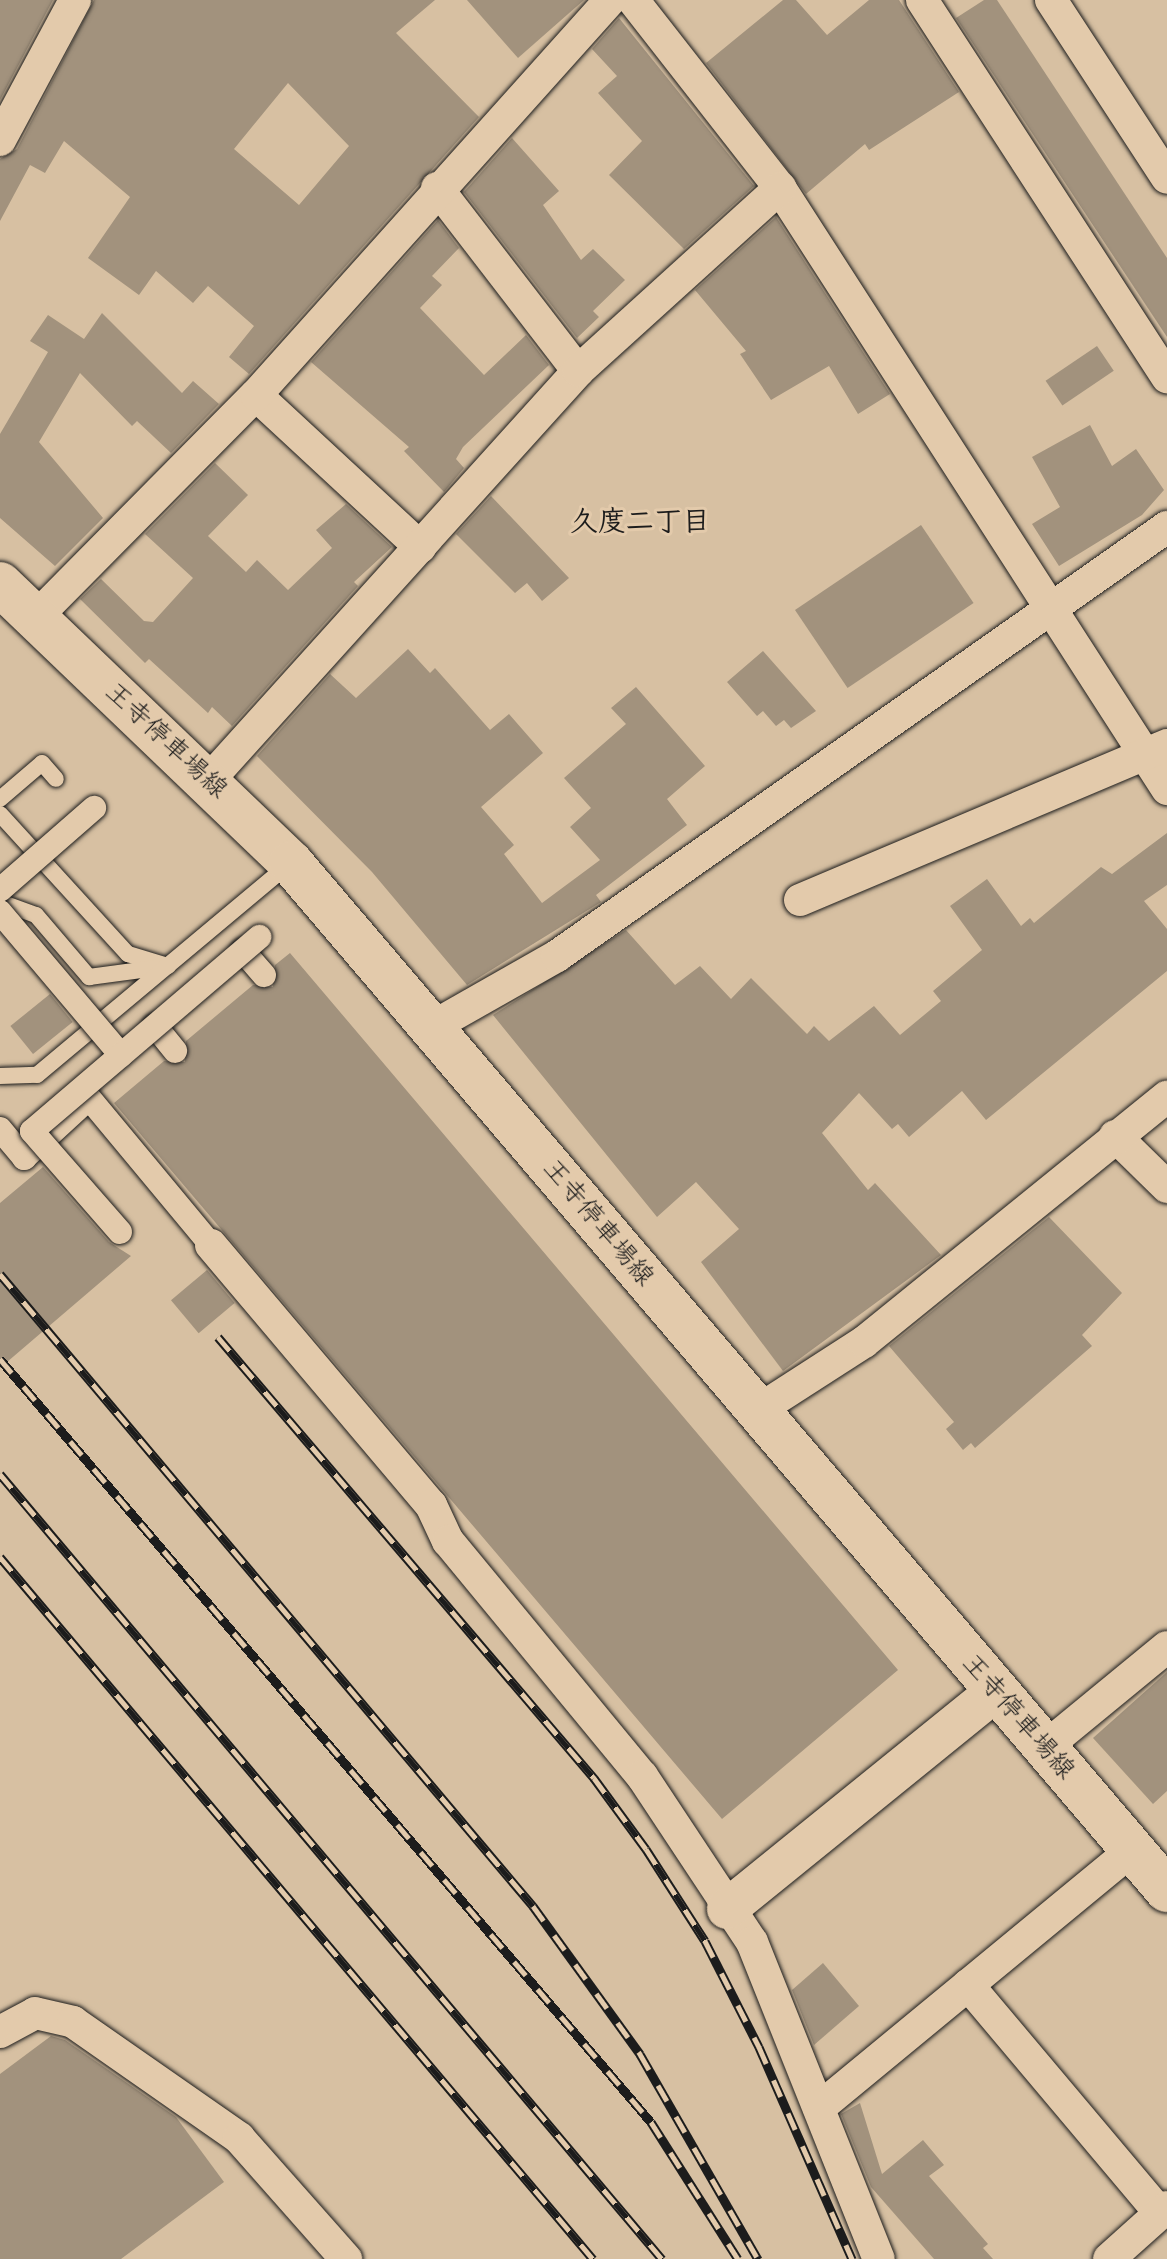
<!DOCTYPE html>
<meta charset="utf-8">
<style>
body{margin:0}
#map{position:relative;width:1167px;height:2259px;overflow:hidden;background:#d7c0a2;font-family:"Balsamiq Sans","Klee One",sans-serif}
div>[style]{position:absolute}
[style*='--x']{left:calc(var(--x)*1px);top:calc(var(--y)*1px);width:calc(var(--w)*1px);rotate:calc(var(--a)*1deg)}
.building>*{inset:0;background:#a2927d;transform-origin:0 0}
.roads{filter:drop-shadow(0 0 2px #1c1c1c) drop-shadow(0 0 2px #1c1c1c)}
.service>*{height:16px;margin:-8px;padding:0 8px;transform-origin:8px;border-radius:8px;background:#e3caab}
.pedestrian>*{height:24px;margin:-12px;padding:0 12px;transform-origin:12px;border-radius:12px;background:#e3caab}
.minor>*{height:32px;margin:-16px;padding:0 16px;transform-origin:16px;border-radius:16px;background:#e3caab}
.tertiary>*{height:40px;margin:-20px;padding:0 20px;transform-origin:20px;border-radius:20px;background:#e3caab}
.secondary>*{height:44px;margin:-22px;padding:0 22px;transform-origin:22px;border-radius:22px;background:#e3caab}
.rail>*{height:9px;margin-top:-4.5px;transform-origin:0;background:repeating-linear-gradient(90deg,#e3caab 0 18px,#1c1c1c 0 36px);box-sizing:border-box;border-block:2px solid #1c1c1c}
.bridges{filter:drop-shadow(0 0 2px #1c1c1c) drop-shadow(0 0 2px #1c1c1c)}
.pedestrian-bridge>*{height:24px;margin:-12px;padding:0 12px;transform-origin:12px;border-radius:12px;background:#e3caab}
span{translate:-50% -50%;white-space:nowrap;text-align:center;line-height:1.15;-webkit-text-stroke:6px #e3caab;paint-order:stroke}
.street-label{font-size:26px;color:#1c1c1c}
.neighbourhood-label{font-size:28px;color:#1c1c1c;font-weight:700}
</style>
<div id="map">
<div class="building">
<div style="clip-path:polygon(0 0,53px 0,0 100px)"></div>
<div style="clip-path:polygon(evenodd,94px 0,435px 0,396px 33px,479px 117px,249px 374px,229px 357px,254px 326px,208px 286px,193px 303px,156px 271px,139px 295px,88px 258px,130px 197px,64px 141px,45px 173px,30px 165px,0 221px,0 159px,17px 149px,94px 0,288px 83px,349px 146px,299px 205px,234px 149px,288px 83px)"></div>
<div style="clip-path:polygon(467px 0,584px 0,518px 58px)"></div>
<div style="clip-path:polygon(783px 0,796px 0,827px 35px,869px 0,899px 0,959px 92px,869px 150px,865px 144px,806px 194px,706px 63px)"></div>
<div style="clip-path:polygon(984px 0,997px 0,1167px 258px,1167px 337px,956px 18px)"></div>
<div style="clip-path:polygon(619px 18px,754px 186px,684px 249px,609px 175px,642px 141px,598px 93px,617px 76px,592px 49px)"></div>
<div style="clip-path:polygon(512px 138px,559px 191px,543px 205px,581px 260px,593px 249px,625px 280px,593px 311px,599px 317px,577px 338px,464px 192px)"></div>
<div style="clip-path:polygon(776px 217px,890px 394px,858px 414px,829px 366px,771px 400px,740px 354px,746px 351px,695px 290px)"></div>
<div style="clip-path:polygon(438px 220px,459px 248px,432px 276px,442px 285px,420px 308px,484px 375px,526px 335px,549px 365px,463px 447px,456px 459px,464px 468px,444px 492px,404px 451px,409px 447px,311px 362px)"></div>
<div style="clip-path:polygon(102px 313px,182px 393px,193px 381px,219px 404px,171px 453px,137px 421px,132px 426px,80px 373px,39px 442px,103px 518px,55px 566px,0 518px,0 434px,48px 352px,30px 341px,48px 315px,84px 339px)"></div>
<div style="left:1097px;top:346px;width:30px;height:62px;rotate:56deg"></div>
<div style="clip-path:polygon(1090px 425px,1112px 466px,1136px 449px,1164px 490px,1142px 515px,1059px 566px,1032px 524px,1060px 507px,1032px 457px)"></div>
<div style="clip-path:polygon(215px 463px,248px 495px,208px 536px,246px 572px,257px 560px,288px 590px,332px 548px,316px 530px,346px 504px,392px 547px,354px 582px,358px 586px,232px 726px,212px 707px,208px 713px,149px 659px,145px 663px,80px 599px,101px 579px,144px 621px,153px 622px,193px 578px,145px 534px)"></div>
<div style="clip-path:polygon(491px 496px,569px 578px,542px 601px,527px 583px,515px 593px,456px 534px)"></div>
<div style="left:921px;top:525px;width:94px;height:152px;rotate:56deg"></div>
<div style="clip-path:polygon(408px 649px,430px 673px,435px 668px,490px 730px,509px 714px,543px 753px,481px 807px,514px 845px,504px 854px,542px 903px,600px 860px,570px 827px,591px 808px,564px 778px,626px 724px,611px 708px,636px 687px,705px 766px,667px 799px,687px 825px,596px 895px,601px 902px,467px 985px,372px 872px,257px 756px,330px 674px,356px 698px)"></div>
<div style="clip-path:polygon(763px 651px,816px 711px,791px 728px,784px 720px,776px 726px,763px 711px,757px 716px,727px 682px)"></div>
<div style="clip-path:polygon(1167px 833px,1167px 885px,1144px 901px,1167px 929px,1167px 971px,986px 1120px,962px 1091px,909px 1137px,898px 1124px,892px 1129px,859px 1093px,822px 1133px,868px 1190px,875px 1183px,941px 1255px,783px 1371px,701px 1262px,739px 1229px,696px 1182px,657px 1217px,493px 1015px,626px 930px,675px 985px,700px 966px,731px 999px,751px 978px,807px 1034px,814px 1026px,829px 1041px,874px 1006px,900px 1035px,941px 1001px,933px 991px,982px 950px,950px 906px,987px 879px,1021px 926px,1030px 918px,1034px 923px,1101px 867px,1112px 874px)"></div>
<div style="clip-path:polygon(290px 953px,898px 1670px,722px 1819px,114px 1103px,164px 1061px,185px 1062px,186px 1041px,253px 985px,273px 987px,275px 965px)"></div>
<div style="left:50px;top:994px;width:36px;height:51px;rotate:51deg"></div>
<div style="clip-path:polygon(43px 1167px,109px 1242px,131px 1256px,0 1368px,0 1203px)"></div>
<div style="clip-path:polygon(1049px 1217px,1122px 1293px,1082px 1335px,1092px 1346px,975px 1448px,971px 1443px,963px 1450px,946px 1429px,954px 1422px,889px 1346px)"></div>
<div style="left:207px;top:1270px;width:43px;height:47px;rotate:50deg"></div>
<div style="clip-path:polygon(1167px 1672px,1167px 1791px,1153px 1804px,1093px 1738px)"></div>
<div style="clip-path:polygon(823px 1963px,859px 2006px,814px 2045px,792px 1990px)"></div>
<div style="clip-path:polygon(51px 2036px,65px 2040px,176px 2117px,224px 2182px,121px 2259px,0 2259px,0 2074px)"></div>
<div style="clip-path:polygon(860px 2103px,882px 2174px,923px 2140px,944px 2165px,929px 2176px,988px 2244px,983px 2248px,993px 2259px,934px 2259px,871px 2187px,841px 2114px)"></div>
</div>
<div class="roads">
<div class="service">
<div style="--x:0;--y:799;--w:55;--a:-40.6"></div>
<div style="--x:42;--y:763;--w:21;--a:49"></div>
<div style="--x:0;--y:814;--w:190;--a:47.6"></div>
<div style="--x:128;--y:954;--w:42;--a:16.7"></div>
<div style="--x:0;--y:902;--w:38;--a:20"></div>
<div style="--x:36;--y:915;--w:82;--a:49.5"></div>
<div style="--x:89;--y:977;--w:75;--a:-7.7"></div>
<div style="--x:0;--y:1076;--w:37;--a:-2"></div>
<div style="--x:37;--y:1075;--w:329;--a:-39.9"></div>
</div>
<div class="pedestrian">
<div style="--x:243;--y:951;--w:32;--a:49"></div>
<div style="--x:155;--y:1026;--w:32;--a:51"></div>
<div style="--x:0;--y:1129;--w:38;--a:50"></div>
<div style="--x:24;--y:1158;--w:88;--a:-42.7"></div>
<div style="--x:89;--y:1098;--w:191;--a:50.3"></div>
</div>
<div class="minor">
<div style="--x:633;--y:0;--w:239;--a:52"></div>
<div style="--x:780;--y:188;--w:715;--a:57.22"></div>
<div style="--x:922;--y:0;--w:450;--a:57"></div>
<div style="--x:1051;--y:0;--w:212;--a:56.9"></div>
<div style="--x:0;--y:140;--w:159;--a:-61.8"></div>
<div style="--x:437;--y:188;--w:231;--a:52.4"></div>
<div style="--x:256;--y:395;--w:224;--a:42.8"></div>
<div style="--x:34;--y:619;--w:315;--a:-45.3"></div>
<div style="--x:256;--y:395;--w:530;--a:-48.13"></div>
<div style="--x:209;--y:780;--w:551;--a:-47.94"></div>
<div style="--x:578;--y:371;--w:273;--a:-42.2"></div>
<div style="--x:800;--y:900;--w:398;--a:-22.9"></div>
<div style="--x:432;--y:1027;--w:144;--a:-29.6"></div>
<div style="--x:557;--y:956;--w:746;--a:-35.12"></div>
<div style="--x:1115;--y:1136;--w:73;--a:44.4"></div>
<div style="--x:211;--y:1245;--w:341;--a:49.8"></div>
<div style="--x:431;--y:1505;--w:40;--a:65"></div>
<div style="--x:448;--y:1541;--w:305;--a:50.5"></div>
<div style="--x:642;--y:1776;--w:199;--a:56.5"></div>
<div style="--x:752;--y:1942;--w:341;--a:68.2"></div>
<div style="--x:757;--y:1411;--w:127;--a:-32.8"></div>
<div style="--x:864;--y:1342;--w:390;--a:-39"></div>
<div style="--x:1044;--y:1748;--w:159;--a:-39.4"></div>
<div style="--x:968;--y:1985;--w:298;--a:49.9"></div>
<div style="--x:0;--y:2032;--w:40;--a:-28"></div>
<div style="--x:35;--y:2013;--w:39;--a:13"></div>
<div style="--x:73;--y:2022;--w:203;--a:34.9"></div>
<div style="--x:239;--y:2138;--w:162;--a:48.5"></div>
<div style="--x:819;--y:2108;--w:406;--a:-39.5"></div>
<div style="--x:1109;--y:2259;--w:78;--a:-41.9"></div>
</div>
<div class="tertiary">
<div style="--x:727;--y:1909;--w:345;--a:-39"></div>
</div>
<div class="secondary">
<div style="--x:0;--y:584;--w:403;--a:43.8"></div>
<div style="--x:291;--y:863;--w:1350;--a:49.54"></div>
</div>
</div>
<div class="rail">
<div style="--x:0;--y:1274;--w:827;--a:49.86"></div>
<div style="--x:533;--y:1906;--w:183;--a:54.1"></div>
<div style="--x:640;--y:2054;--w:237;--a:60.1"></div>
<div style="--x:218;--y:1337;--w:580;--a:49.55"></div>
<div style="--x:594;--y:1778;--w:88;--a:53.8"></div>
<div style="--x:646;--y:1849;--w:109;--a:57.3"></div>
<div style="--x:705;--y:1941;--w:119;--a:63"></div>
<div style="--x:759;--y:2047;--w:232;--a:66.3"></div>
<div style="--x:0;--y:1359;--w:1003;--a:49.53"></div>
<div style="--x:651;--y:2122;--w:162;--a:57.6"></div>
<div style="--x:0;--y:1474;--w:1027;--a:49.86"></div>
<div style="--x:0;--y:1557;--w:919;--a:49.81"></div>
</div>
<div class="bridges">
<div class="pedestrian-bridge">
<div style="--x:0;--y:890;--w:125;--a:-41.1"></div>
<div style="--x:0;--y:912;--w:187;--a:49.8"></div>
<div style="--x:121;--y:1055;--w:182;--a:-40.5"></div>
<div style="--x:120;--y:1232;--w:134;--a:-131.1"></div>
<div style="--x:32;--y:1131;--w:117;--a:-40.5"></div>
</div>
</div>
<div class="street-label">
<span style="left:166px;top:741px;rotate:43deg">王寺停車場線</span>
<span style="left:598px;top:1223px;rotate:50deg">王寺停車場線</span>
<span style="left:1018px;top:1717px;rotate:49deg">王寺停車場線</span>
</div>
<div class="neighbourhood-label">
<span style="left:640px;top:522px">久度二丁目</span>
</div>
</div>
